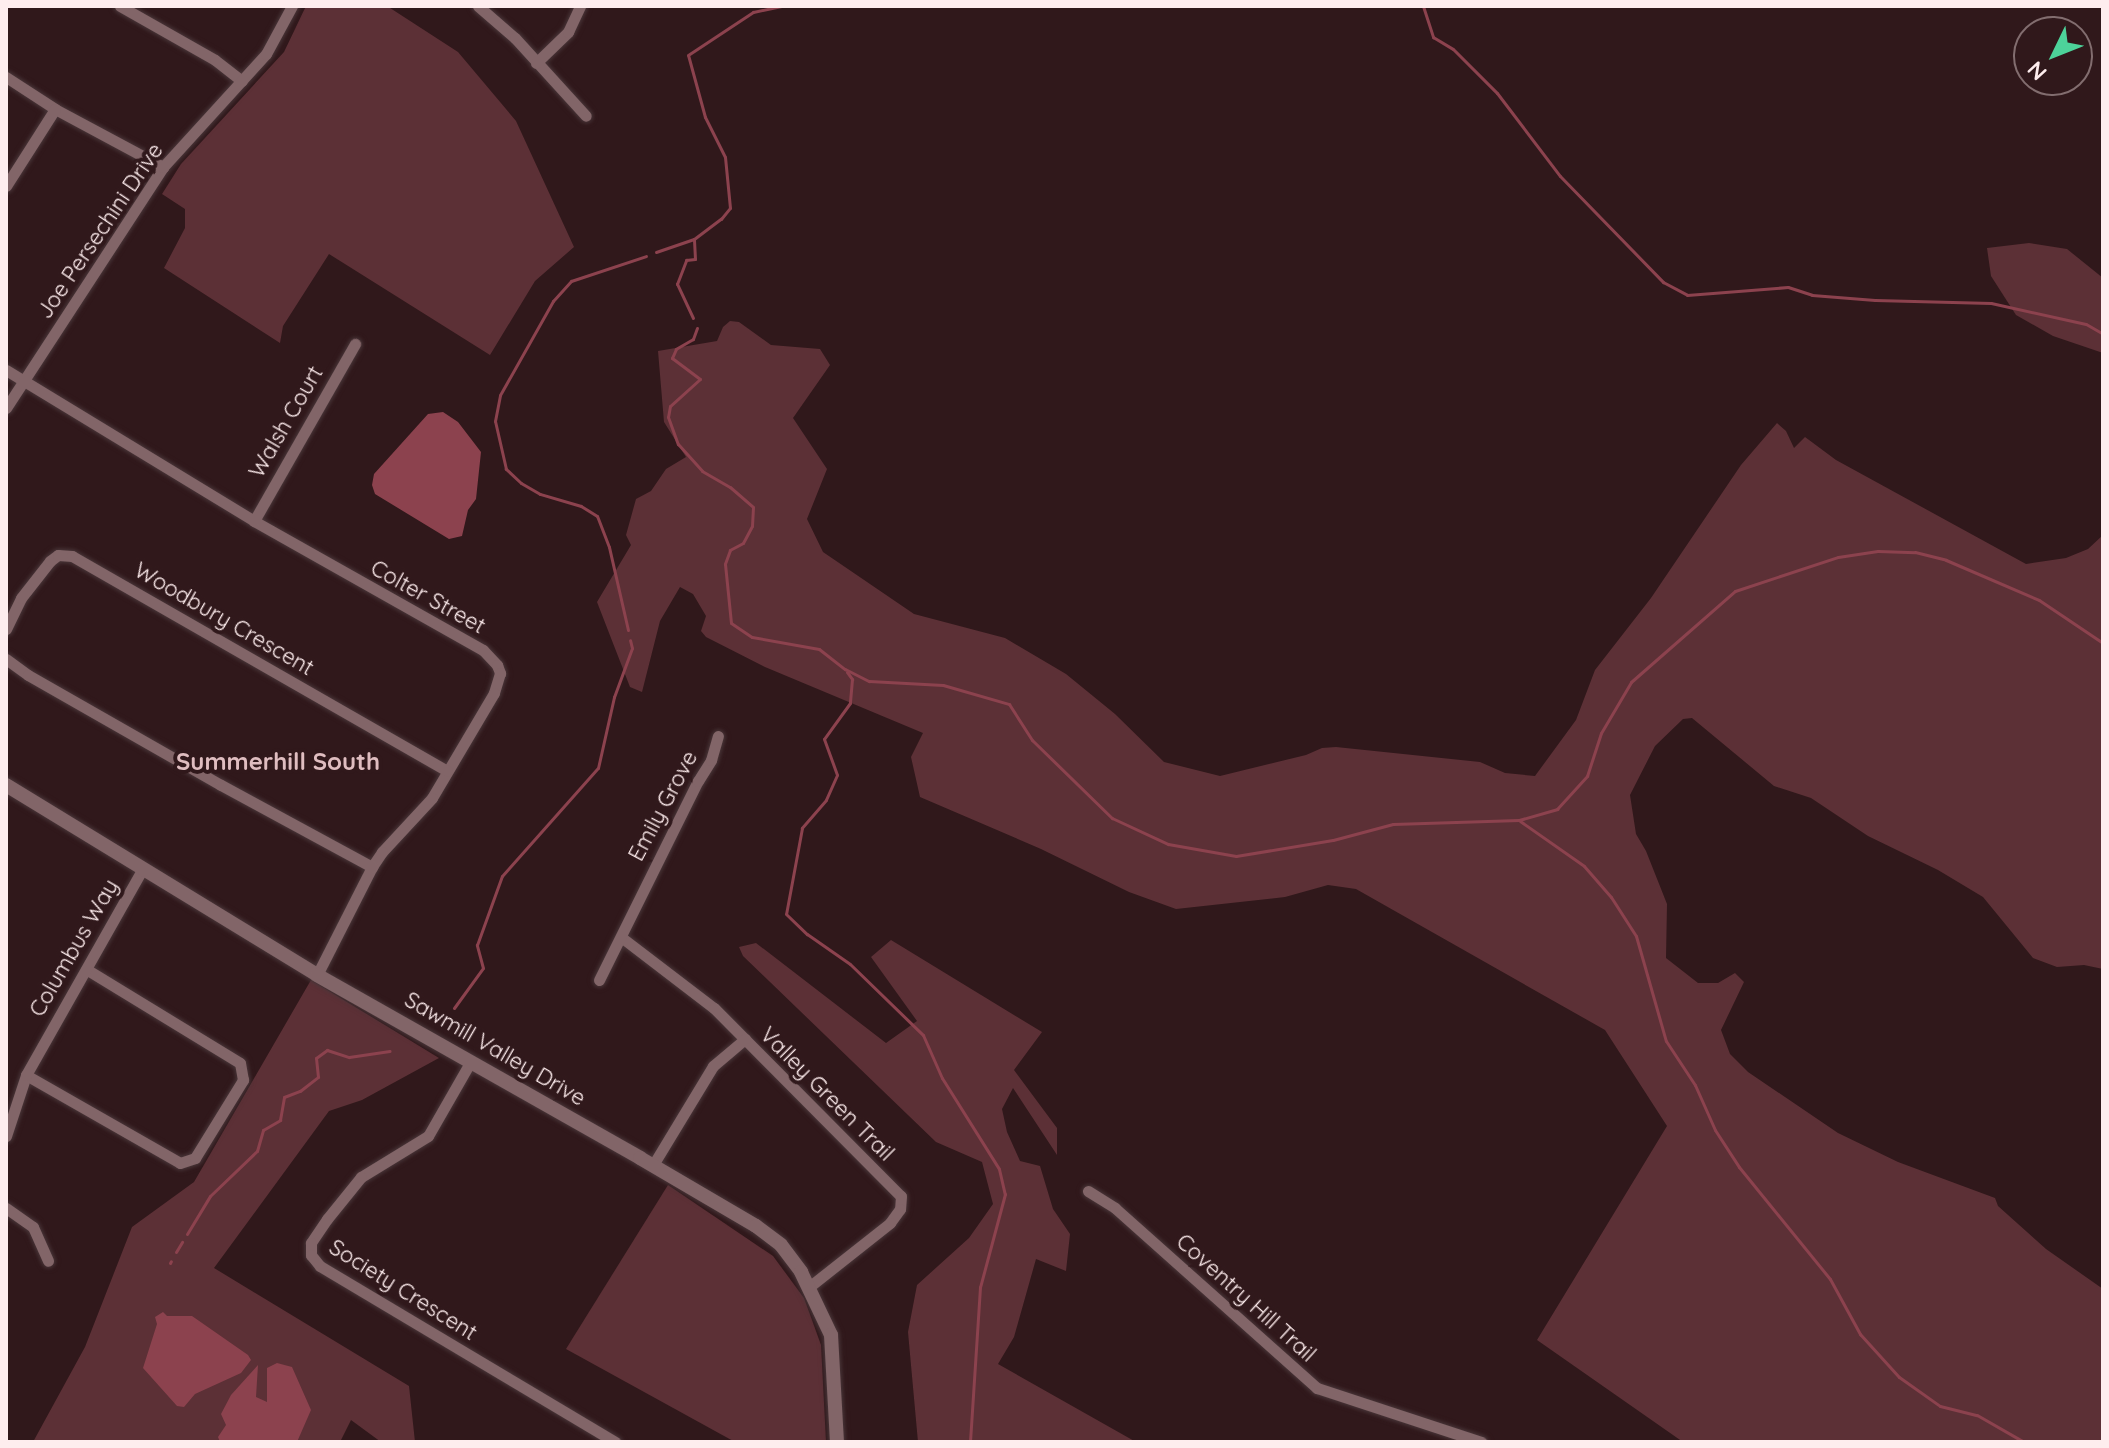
<!DOCTYPE html>
<style>
body{margin:0}
#map{position:relative;width:2109px;height:1448px;overflow:hidden;background:#30181b;font-family:Quicksand,sans-serif}
div>[style]{position:absolute}
[style*='--x']{left:calc(var(--x)*1px);top:calc(var(--y)*1px);width:calc(var(--w)*1px);rotate:calc(var(--a)*1deg)}
.green>*{inset:0;background:#5c3036}
.water>*{inset:0;background:#8c424e}
.stream>*{height:3px;margin:-1.5px;padding:0 1.5px;transform-origin:1.5px;border-radius:1.5px;background:#8c424e}
.roads{filter:drop-shadow(0 0 2px #493639) drop-shadow(0 0 2px #493639)}
.minor>*{height:11px;margin:-5.5px;padding:0 5.5px;transform-origin:5.5px;border-radius:5.5px;background:#826568}
.tertiary>*{height:14px;margin:-7px;padding:0 7px;transform-origin:7px;border-radius:7px;background:#826568}
span{translate:-50% -50%;white-space:nowrap;text-align:center;line-height:1.15;-webkit-text-stroke:8px #30181b;paint-order:stroke}
.street-label{font-size:22px;color:#feedee}
.neighbourhood-label{font-size:24px;color:#dfbdc0;font-weight:700}
.frame{position:absolute;inset:0;border:8px solid #feedee;pointer-events:none}
.north{position:absolute;left:2013px;top:16px;width:80px;height:80px;box-sizing:border-box;background:#30181b;border:2px solid #826d6f;border-radius:50%;rotate:227deg;font-size:22px;font-weight:700;line-height:32px;text-align:center;color:#feedee}
.north::after{content:'';display:block;margin:auto;width:28px;height:36px;background:#4dd39a;clip-path:polygon(50% 0,100% 100%,50% 72%,0 100%)}
</style>
<div id="map">
<div class="green">
<div style="clip-path:polygon(306px 6px,387px 6px,458px 52px,516px 121px,574px 247px,535px 281px,490px 355px,329px 254px,283px 326px,280px 343px,164px 268px,185px 228px,185px 209px,162px 194px,181px 164px,284px 52px)"></div>
<div style="clip-path:polygon(2029px 243px,2067px 249px,2103px 278px,2103px 353px,2053px 336px,2016px 315px,1991px 276px,1987px 248px)"></div>
<div style="clip-path:polygon(730px 321px,739px 322px,771px 345px,820px 349px,830px 365px,793px 418px,827px 469px,807px 519px,823px 552px,914px 614px,1005px 638px,1066px 674px,1115px 714px,1164px 762px,1220px 776px,1306px 755px,1322px 748px,1336px 747px,1480px 762px,1505px 773px,1535px 776px,1576px 720px,1595px 670px,1651px 598px,1741px 465px,1777px 423px,1786px 431px,1794px 448px,1805px 437px,1836px 460px,2026px 564px,2066px 558px,2088px 549px,2103px 535px,2103px 969px,2084px 965px,2057px 967px,2033px 958px,1983px 897px,1938px 870px,1868px 836px,1811px 798px,1774px 786px,1692px 718px,1683px 719px,1655px 746px,1630px 795px,1636px 834px,1646px 851px,1667px 904px,1666px 958px,1698px 983px,1718px 983px,1735px 973px,1744px 982px,1721px 1030px,1730px 1054px,1748px 1072px,1838px 1133px,1898px 1162px,1995px 1198px,1998px 1206px,2046px 1249px,2103px 1289px,2103px 1442px,1683px 1442px,1537px 1340px,1667px 1126px,1605px 1030px,1356px 889px,1328px 885px,1285px 897px,1176px 909px,1129px 892px,1041px 849px,920px 797px,911px 757px,923px 733px,765px 667px,706px 637px,701px 631px,706px 616px,693px 594px,680px 587px,660px 621px,642px 692px,630px 687px,597px 602px,631px 545px,626px 535px,636px 499px,651px 491px,666px 469px,686px 457px,664px 422px,658px 351px,717px 341px,723px 327px)"></div>
<div style="clip-path:polygon(891px 940px,1042px 1032px,1014px 1070px,1057px 1128px,1057px 1155px,1013px 1088px,1002px 1109px,1007px 1132px,1020px 1161px,1040px 1166px,1053px 1209px,1070px 1234px,1066px 1271px,1036px 1259px,1014px 1337px,998px 1364px,1136px 1442px,918px 1442px,908px 1332px,917px 1285px,969px 1238px,993px 1204px,982px 1162px,936px 1142px,743px 956px,739px 947px,756px 943px,886px 1043px,917px 1021px,871px 957px)"></div>
<div style="clip-path:polygon(311px 980px,439px 1058px,362px 1100px,329px 1111px,214px 1268px,409px 1386px,415px 1442px,381px 1442px,351px 1420px,340px 1442px,33px 1442px,85px 1347px,132px 1227px,194px 1182px)"></div>
<div style="clip-path:polygon(668px 1185px,773px 1256px,804px 1298px,821px 1345px,826px 1442px,735px 1442px,566px 1349px)"></div>
</div>
<div class="water">
<div style="clip-path:polygon(443px 412px,458px 422px,481px 452px,476px 499px,468px 510px,462px 536px,449px 539px,375px 494px,372px 485px,374px 474px,428px 414px)"></div>
<div style="clip-path:polygon(163px 1312px,167px 1316px,192px 1316px,248px 1355px,251px 1360px,241px 1373px,195px 1394px,184px 1407px,177px 1406px,143px 1368px,157px 1324px,155px 1317px)"></div>
<div style="clip-path:polygon(277px 1363px,292px 1367px,311px 1410px,297px 1442px,220px 1442px,218px 1437px,226px 1425px,221px 1414px,231px 1395px,258px 1365px,256px 1397px,267px 1402px,267px 1368px)"></div>
</div>
<div class="stream">
<div style="--x:1423;--y:6;--w:33;--a:72"></div>
<div style="--x:1433;--y:37;--w:23;--a:31"></div>
<div style="--x:1453;--y:49;--w:62;--a:45"></div>
<div style="--x:1497;--y:93;--w:104;--a:52.8"></div>
<div style="--x:1560;--y:176;--w:148;--a:45.8"></div>
<div style="--x:1663;--y:282;--w:27;--a:28"></div>
<div style="--x:1687;--y:295;--w:101;--a:-4.5"></div>
<div style="--x:1788;--y:287;--w:25;--a:18"></div>
<div style="--x:1812;--y:295;--w:63;--a:4.5"></div>
<div style="--x:1875;--y:300;--w:116;--a:1.5"></div>
<div style="--x:1991;--y:303;--w:97;--a:12.5"></div>
<div style="--x:2086;--y:324;--w:20;--a:30"></div>
<div style="--x:656;--y:252;--w:40;--a:-18.9"></div>
<div style="--x:694;--y:239;--w:34;--a:-37"></div>
<div style="--x:721;--y:219;--w:14;--a:-51"></div>
<div style="--x:730;--y:208;--w:51;--a:-95.6"></div>
<div style="--x:725;--y:157;--w:45;--a:-116.6"></div>
<div style="--x:705;--y:117;--w:64;--a:-105.3"></div>
<div style="--x:688;--y:55;--w:78;--a:-33.5"></div>
<div style="--x:753;--y:12;--w:29;--a:-12"></div>
<div style="--x:693;--y:318;--w:38;--a:-115"></div>
<div style="--x:677;--y:284;--w:26;--a:-69"></div>
<div style="--x:686;--y:260;--w:9;--a:-6"></div>
<div style="--x:695;--y:259;--w:20;--a:-93"></div>
<div style="--x:697;--y:328;--w:12;--a:110"></div>
<div style="--x:693;--y:339;--w:20;--a:150"></div>
<div style="--x:676;--y:349;--w:10;--a:114"></div>
<div style="--x:672;--y:358;--w:35;--a:37"></div>
<div style="--x:700;--y:379;--w:40;--a:138"></div>
<div style="--x:670;--y:406;--w:11;--a:100"></div>
<div style="--x:668;--y:417;--w:29;--a:70"></div>
<div style="--x:678;--y:444;--w:36;--a:48"></div>
<div style="--x:702;--y:471;--w:32;--a:30"></div>
<div style="--x:730;--y:487;--w:30;--a:41"></div>
<div style="--x:753;--y:507;--w:19;--a:93"></div>
<div style="--x:752;--y:526;--w:19;--a:118"></div>
<div style="--x:743;--y:543;--w:15;--a:152"></div>
<div style="--x:730;--y:550;--w:15;--a:110"></div>
<div style="--x:725;--y:564;--w:59;--a:84.2"></div>
<div style="--x:731;--y:623;--w:25;--a:34"></div>
<div style="--x:752;--y:637;--w:68;--a:10.2"></div>
<div style="--x:819;--y:649;--w:33;--a:38"></div>
<div style="--x:845;--y:669;--w:27;--a:27"></div>
<div style="--x:869;--y:681;--w:74;--a:3.1"></div>
<div style="--x:943;--y:685;--w:69;--a:16.1"></div>
<div style="--x:1009;--y:704;--w:43;--a:57.4"></div>
<div style="--x:1032;--y:740;--w:112;--a:44.3"></div>
<div style="--x:1112;--y:818;--w:62;--a:24.9"></div>
<div style="--x:1168;--y:844;--w:69;--a:10"></div>
<div style="--x:1236;--y:856;--w:98;--a:-9.4"></div>
<div style="--x:1333;--y:840;--w:62;--a:-14.9"></div>
<div style="--x:1393;--y:824;--w:126;--a:-1.8"></div>
<div style="--x:1519;--y:820;--w:40;--a:-16"></div>
<div style="--x:1557;--y:809;--w:45;--a:-47.7"></div>
<div style="--x:1587;--y:776;--w:45;--a:-72"></div>
<div style="--x:1601;--y:733;--w:59;--a:-59.5"></div>
<div style="--x:1631;--y:682;--w:138;--a:-41.2"></div>
<div style="--x:1735;--y:591;--w:108;--a:-18.3"></div>
<div style="--x:1838;--y:557;--w:40;--a:-8.5"></div>
<div style="--x:1878;--y:551;--w:37;--a:2"></div>
<div style="--x:1915;--y:552;--w:32;--a:14"></div>
<div style="--x:1946;--y:560;--w:101;--a:23.3"></div>
<div style="--x:2039;--y:600;--w:77;--a:33.9"></div>
<div style="--x:628;--y:630;--w:85;--a:-102.9"></div>
<div style="--x:609;--y:547;--w:33;--a:-111"></div>
<div style="--x:597;--y:516;--w:19;--a:-148"></div>
<div style="--x:581;--y:506;--w:43;--a:-163.7"></div>
<div style="--x:540;--y:494;--w:22;--a:-150"></div>
<div style="--x:521;--y:483;--w:21;--a:-137"></div>
<div style="--x:506;--y:469;--w:49;--a:-102.9"></div>
<div style="--x:495;--y:421;--w:26;--a:-79"></div>
<div style="--x:500;--y:395;--w:108;--a:-60.6"></div>
<div style="--x:553;--y:301;--w:27;--a:-48"></div>
<div style="--x:571;--y:281;--w:79;--a:-18.4"></div>
<div style="--x:847;--y:672;--w:9;--a:54"></div>
<div style="--x:852;--y:679;--w:24;--a:95"></div>
<div style="--x:850;--y:703;--w:44;--a:125.8"></div>
<div style="--x:824;--y:739;--w:38;--a:70"></div>
<div style="--x:837;--y:775;--w:27;--a:114"></div>
<div style="--x:826;--y:800;--w:37;--a:131"></div>
<div style="--x:802;--y:828;--w:87;--a:100.5"></div>
<div style="--x:786;--y:914;--w:29;--a:44"></div>
<div style="--x:807;--y:934;--w:52;--a:34.9"></div>
<div style="--x:850;--y:964;--w:102;--a:44.2"></div>
<div style="--x:923;--y:1035;--w:47;--a:66.2"></div>
<div style="--x:942;--y:1078;--w:107;--a:57.9"></div>
<div style="--x:999;--y:1169;--w:26;--a:77"></div>
<div style="--x:1005;--y:1194;--w:96;--a:105"></div>
<div style="--x:980;--y:1287;--w:155;--a:93.7"></div>
<div style="--x:1520;--y:821;--w:78;--a:35.1"></div>
<div style="--x:1584;--y:866;--w:41;--a:48.9"></div>
<div style="--x:1611;--y:897;--w:46;--a:57.3"></div>
<div style="--x:1636;--y:936;--w:109;--a:74.1"></div>
<div style="--x:1666;--y:1041;--w:53;--a:56.6"></div>
<div style="--x:1695;--y:1085;--w:49;--a:66"></div>
<div style="--x:1715;--y:1130;--w:44;--a:57"></div>
<div style="--x:1739;--y:1167;--w:144;--a:50.9"></div>
<div style="--x:1830;--y:1279;--w:63;--a:61.4"></div>
<div style="--x:1860;--y:1334;--w:58;--a:47.8"></div>
<div style="--x:1899;--y:1377;--w:50;--a:35.3"></div>
<div style="--x:1940;--y:1406;--w:38;--a:14"></div>
<div style="--x:1977;--y:1415;--w:54;--a:29.9"></div>
<div style="--x:454;--y:1008;--w:49;--a:-54.1"></div>
<div style="--x:483;--y:968;--w:24;--a:-105"></div>
<div style="--x:477;--y:945;--w:73;--a:-70.1"></div>
<div style="--x:502;--y:876;--w:144;--a:-48.4"></div>
<div style="--x:598;--y:768;--w:73;--a:-77.3"></div>
<div style="--x:614;--y:697;--w:52;--a:-69.8"></div>
<div style="--x:632;--y:648;--w:8;--a:-104"></div>
<div style="--x:187;--y:1234;--w:44;--a:-58.8"></div>
<div style="--x:210;--y:1196;--w:65;--a:-43.8"></div>
<div style="--x:257;--y:1151;--w:22;--a:-74"></div>
<div style="--x:263;--y:1130;--w:20;--a:-30"></div>
<div style="--x:280;--y:1120;--w:23;--a:-80"></div>
<div style="--x:284;--y:1097;--w:17;--a:-21"></div>
<div style="--x:300;--y:1091;--w:23;--a:-38"></div>
<div style="--x:318;--y:1077;--w:19;--a:-96"></div>
<div style="--x:316;--y:1058;--w:14;--a:-36"></div>
<div style="--x:327;--y:1050;--w:23;--a:18"></div>
<div style="--x:349;--y:1057;--w:41;--a:-8.3"></div>
<div style="--x:176;--y:1252;--w:12;--a:-59"></div>
<div style="--x:170;--y:1263;--w:2;--a:-63"></div>
</div>
<div class="roads">
<div class="minor">
<div style="--x:120;--y:6;--w:109;--a:29.6"></div>
<div style="--x:215;--y:60;--w:34;--a:38"></div>
<div style="--x:478;--y:6;--w:49;--a:40.9"></div>
<div style="--x:515;--y:38;--w:105;--a:47.7"></div>
<div style="--x:536;--y:63;--w:45;--a:-44.1"></div>
<div style="--x:568;--y:32;--w:29;--a:-65"></div>
<div style="--x:6;--y:77;--w:59;--a:33.1"></div>
<div style="--x:55;--y:109;--w:123;--a:28.2"></div>
<div style="--x:6;--y:186;--w:91;--a:-57.5"></div>
<div style="--x:6;--y:370;--w:290;--a:31.3"></div>
<div style="--x:254;--y:521;--w:263;--a:29.4"></div>
<div style="--x:483;--y:650;--w:21;--a:47"></div>
<div style="--x:497;--y:665;--w:9;--a:69"></div>
<div style="--x:500;--y:673;--w:21;--a:107"></div>
<div style="--x:494;--y:693;--w:122;--a:120.6"></div>
<div style="--x:432;--y:798;--w:74;--a:132.8"></div>
<div style="--x:382;--y:852;--w:18;--a:124"></div>
<div style="--x:372;--y:867;--w:121;--a:117"></div>
<div style="--x:6;--y:408;--w:288;--a:-56.9"></div>
<div style="--x:163;--y:167;--w:153;--a:-47.7"></div>
<div style="--x:266;--y:54;--w:55;--a:-61.6"></div>
<div style="--x:254;--y:521;--w:204;--a:-60.3"></div>
<div style="--x:6;--y:629;--w:34;--a:-64"></div>
<div style="--x:21;--y:598;--w:47;--a:-51.9"></div>
<div style="--x:50;--y:561;--w:10;--a:-37"></div>
<div style="--x:58;--y:555;--w:14;--a:4"></div>
<div style="--x:72;--y:556;--w:432;--a:29.8"></div>
<div style="--x:6;--y:659;--w:27;--a:36"></div>
<div style="--x:28;--y:675;--w:222;--a:29.7"></div>
<div style="--x:221;--y:785;--w:172;--a:28.5"></div>
<div style="--x:621;--y:937;--w:117;--a:37.4"></div>
<div style="--x:714;--y:1008;--w:265;--a:45.2"></div>
<div style="--x:901;--y:1196;--w:13;--a:94"></div>
<div style="--x:900;--y:1209;--w:17;--a:126"></div>
<div style="--x:890;--y:1223;--w:103;--a:141.7"></div>
<div style="--x:599;--y:980;--w:222;--a:-63.6"></div>
<div style="--x:698;--y:781;--w:25;--a:-58"></div>
<div style="--x:711;--y:760;--w:25;--a:-74"></div>
<div style="--x:471;--y:1061;--w:86;--a:119.8"></div>
<div style="--x:428;--y:1136;--w:79;--a:148.5"></div>
<div style="--x:361;--y:1177;--w:54;--a:129"></div>
<div style="--x:327;--y:1219;--w:29;--a:124"></div>
<div style="--x:311;--y:1243;--w:12;--a:90"></div>
<div style="--x:311;--y:1255;--w:14;--a:51"></div>
<div style="--x:320;--y:1266;--w:344;--a:30.8"></div>
<div style="--x:26;--y:1075;--w:177;--a:29.7"></div>
<div style="--x:180;--y:1163;--w:16;--a:-18"></div>
<div style="--x:195;--y:1158;--w:92;--a:-58.4"></div>
<div style="--x:243;--y:1080;--w:17;--a:-100"></div>
<div style="--x:240;--y:1063;--w:180;--a:-148.6"></div>
<div style="--x:6;--y:1136;--w:64;--a:-71.8"></div>
<div style="--x:26;--y:1075;--w:238;--a:-60.5"></div>
<div style="--x:653;--y:1165;--w:116;--a:-58.8"></div>
<div style="--x:713;--y:1066;--w:42;--a:-40.2"></div>
<div style="--x:1088;--y:1191;--w:32;--a:32"></div>
<div style="--x:1115;--y:1208;--w:271;--a:41.7"></div>
<div style="--x:1317;--y:1388;--w:173;--a:18.2"></div>
<div style="--x:6;--y:1208;--w:33;--a:35"></div>
<div style="--x:33;--y:1227;--w:37;--a:66"></div>
</div>
<div class="tertiary">
<div style="--x:6;--y:785;--w:364;--a:31.4"></div>
<div style="--x:317;--y:975;--w:371;--a:29.5"></div>
<div style="--x:640;--y:1158;--w:134;--a:30.4"></div>
<div style="--x:756;--y:1226;--w:31;--a:37"></div>
<div style="--x:781;--y:1245;--w:34;--a:53"></div>
<div style="--x:801;--y:1272;--w:70;--a:64.5"></div>
<div style="--x:831;--y:1335;--w:107;--a:86.8"></div>
</div>
</div>
<div class="street-label">
<span style="left:100px;top:231px;rotate:-56deg">Joe Persechini Drive</span>
<span style="left:286px;top:422px;rotate:-60deg">Walsh Court</span>
<span style="left:428px;top:597px;rotate:29deg">Colter Street</span>
<span style="left:224px;top:619px;rotate:30deg">Woodbury Crescent</span>
<span style="left:663px;top:806px;rotate:-62deg">Emily Grove</span>
<span style="left:74px;top:948px;rotate:-60deg">Columbus Way</span>
<span style="left:495px;top:1049px;rotate:30deg">Sawmill Valley Drive</span>
<span style="left:827px;top:1094px;rotate:45deg">Valley Green Trail</span>
<span style="left:403px;top:1290px;rotate:32deg">Society Crescent</span>
<span style="left:1246px;top:1298px;rotate:42deg">Coventry Hill Trail</span>
</div>
<div class="neighbourhood-label">
<span style="left:278px;top:762px">Summerhill South</span>
</div>
<div class="frame"></div>
<div class="north">N</div>
</div>
